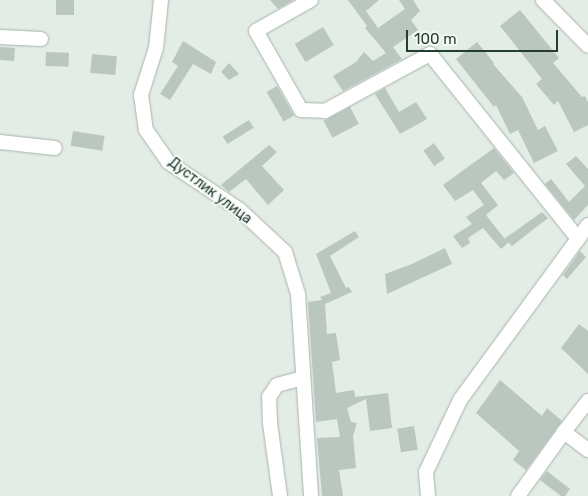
<!DOCTYPE html>
<meta charset="utf-8">
<style>
body{margin:0}
#map{position:relative;width:588px;height:496px;overflow:hidden;background:#e4ece6;font-family:Rubik,sans-serif}
div>[style]{position:absolute}
[style*='--x']{left:calc(var(--x)*1px);top:calc(var(--y)*1px);width:calc(var(--w)*1px);rotate:calc(var(--a)*1deg)}
.building>*{inset:0;background:#b9c7bf;transform-origin:0 0}
.roads{filter:drop-shadow(0 0 1px #a7b4ac) drop-shadow(0 0 1px #a7b4ac)}
.minor>*{height:14px;margin:-7px;padding:0 7px;transform-origin:7px;border-radius:7px;background:#fff}
span{translate:-50% -50%;white-space:nowrap;text-align:center;line-height:1.15;-webkit-text-stroke:4px #f4f9f5;paint-order:stroke}
.street-label{font-size:14px;color:#243d31}
.scale{position:absolute;left:406px;top:30px;width:152px;height:22px;box-sizing:border-box;border:2px solid #243d31;border-top:0;padding-left:6px;font-size:15px;line-height:18px;white-space:nowrap;color:#243d31;-webkit-text-stroke:4px #f4f9f5;paint-order:stroke}
</style>
<div id="map">
<div class="building">
<div style="left:56px;top:0;width:18px;height:15px"></div>
<div style="clip-path:polygon(270px 0,293px 0,278px 9px)"></div>
<div style="clip-path:polygon(348px 0,379px 0,366px 11px,378px 28px,405px 9px,399px 0,413px 0,420px 11px,411px 20px,418px 30px,393px 47px,402px 59px,343px 91px,333px 76px,356px 62px,364px 52px,373px 61px,386px 53px,365px 28px,367px 26px)"></div>
<div style="clip-path:polygon(520px 10px,559px 58px,553px 63px,582px 97px,585px 96px,588px 102px,588px 125px,574px 132px,558px 101px,554px 105px,536px 84px,542px 79px,500px 26px)"></div>
<div style="left:323px;top:27px;width:21px;height:33px;rotate:59deg"></div>
<div style="clip-path:polygon(183px 41px,216px 62px,211px 74px,193px 64px,170px 100px,160px 94px,178px 66px,172px 62px)"></div>
<div style="clip-path:polygon(477px 42px,494px 63px,493px 64px,522px 97px,538px 130px,545px 126px,558px 151px,534px 163px,518px 130px,510px 134px,496px 105px,494px 107px,456px 59px)"></div>
<div style="left:0;top:47px;width:15px;height:13px;rotate:4deg"></div>
<div style="left:46px;top:52px;width:23px;height:14px;rotate:2deg"></div>
<div style="left:92px;top:54px;width:25px;height:19px;rotate:5deg"></div>
<div style="clip-path:polygon(229px 63px,239px 74px,229px 80px,221px 72px)"></div>
<div style="left:277px;top:86px;width:34px;height:12px;rotate:60deg"></div>
<div style="clip-path:polygon(385px 88px,399px 112px,416px 102px,427px 119px,400px 134px,375px 94px)"></div>
<div style="left:350px;top:107px;width:19px;height:30px;rotate:62deg"></div>
<div style="left:249px;top:120px;width:9px;height:31px;rotate:58deg"></div>
<div style="left:73px;top:131px;width:32px;height:15px;rotate:9deg"></div>
<div style="left:434px;top:143px;width:19px;height:13px;rotate:55deg"></div>
<div style="clip-path:polygon(269px 145px,277px 152px,262px 166px,284px 190px,268px 205px,246px 179px,229px 192px,221px 185px)"></div>
<div style="clip-path:polygon(494px 148px,514px 173px,504px 180px,496px 171px,481px 183px,498px 205px,486px 215px,508px 243px,501px 249px,483px 228px,468px 238px,470px 243px,462px 248px,453px 236px,472px 224px,466px 217px,484px 205px,473px 190px,455px 201px,443px 185px)"></div>
<div style="clip-path:polygon(576px 156px,588px 169px,588px 205px,574px 220px,545px 184px,551px 179px,569px 202px,585px 186px,566px 164px)"></div>
<div style="clip-path:polygon(542px 212px,548px 218px,512px 246px,504px 239px)"></div>
<div style="clip-path:polygon(355px 231px,359px 237px,330px 256px,346px 288px,349px 287px,352px 292px,325px 304px,327px 334px,336px 333px,340px 360px,332px 362px,336px 393px,354px 390px,355px 397px,388px 393px,392px 428px,370px 431px,366px 399px,347px 408px,351px 422px,357px 423px,353px 436px,356px 468px,339px 470px,343px 496px,322px 496px,317px 438px,340px 437px,337px 419px,316px 422px,308px 302px,322px 300px,320px 297px,331px 293px,316px 254px)"></div>
<div style="clip-path:polygon(445px 248px,452px 264px,387px 294px,385px 274px,412px 264px)"></div>
<div style="clip-path:polygon(580px 251px,586px 257px,567px 279px,563px 275px)"></div>
<div style="clip-path:polygon(579px 324px,588px 331px,588px 374px,561px 348px)"></div>
<div style="clip-path:polygon(500px 380px,542px 416px,547px 408px,562px 421px,526px 470px,513px 460px,519px 451px,476px 413px)"></div>
<div style="left:414px;top:426px;width:24px;height:17px;rotate:81deg"></div>
<div style="clip-path:polygon(547px 471px,570px 489px,565px 496px,561px 496px,540px 480px)"></div>
</div>
<div class="roads">
<div class="minor">
<div style="--x:161;--y:0;--w:48;--a:95.9"></div>
<div style="--x:156;--y:48;--w:49;--a:107.7"></div>
<div style="--x:141;--y:95;--w:35;--a:82"></div>
<div style="--x:146;--y:130;--w:39;--a:55"></div>
<div style="--x:168;--y:162;--w:87;--a:33.7"></div>
<div style="--x:240;--y:210;--w:62;--a:43"></div>
<div style="--x:285;--y:252;--w:44;--a:72.8"></div>
<div style="--x:298;--y:294;--w:202;--a:86.3"></div>
<div style="--x:311;--y:0;--w:63;--a:150.6"></div>
<div style="--x:256;--y:31;--w:91;--a:60.3"></div>
<div style="--x:301;--y:110;--w:24;--a:2"></div>
<div style="--x:325;--y:111;--w:119;--a:-28.5"></div>
<div style="--x:430;--y:54;--w:237;--a:51.3"></div>
<div style="--x:543;--y:0;--w:64;--a:45.6"></div>
<div style="--x:0;--y:37;--w:41;--a:2.8"></div>
<div style="--x:0;--y:142;--w:55;--a:6.2"></div>
<div style="--x:588;--y:401;--w:39;--a:128"></div>
<div style="--x:564;--y:432;--w:30;--a:37"></div>
<div style="--x:280;--y:496;--w:74;--a:-97.8"></div>
<div style="--x:270;--y:423;--w:26;--a:-92"></div>
<div style="--x:269;--y:397;--w:14;--a:-56"></div>
<div style="--x:277;--y:385;--w:27;--a:-15"></div>
<div style="--x:428;--y:496;--w:24;--a:-95"></div>
<div style="--x:426;--y:472;--w:80;--a:-64.7"></div>
<div style="--x:460;--y:400;--w:217;--a:-53.8"></div>
<div style="--x:518;--y:496;--w:79;--a:-54.3"></div>
</div>
</div>
<div class="street-label">
<span style="left:210px;top:191px;rotate:37deg">Дустлик улица</span>
</div>
<div class="scale">100 m</div>
</div>
